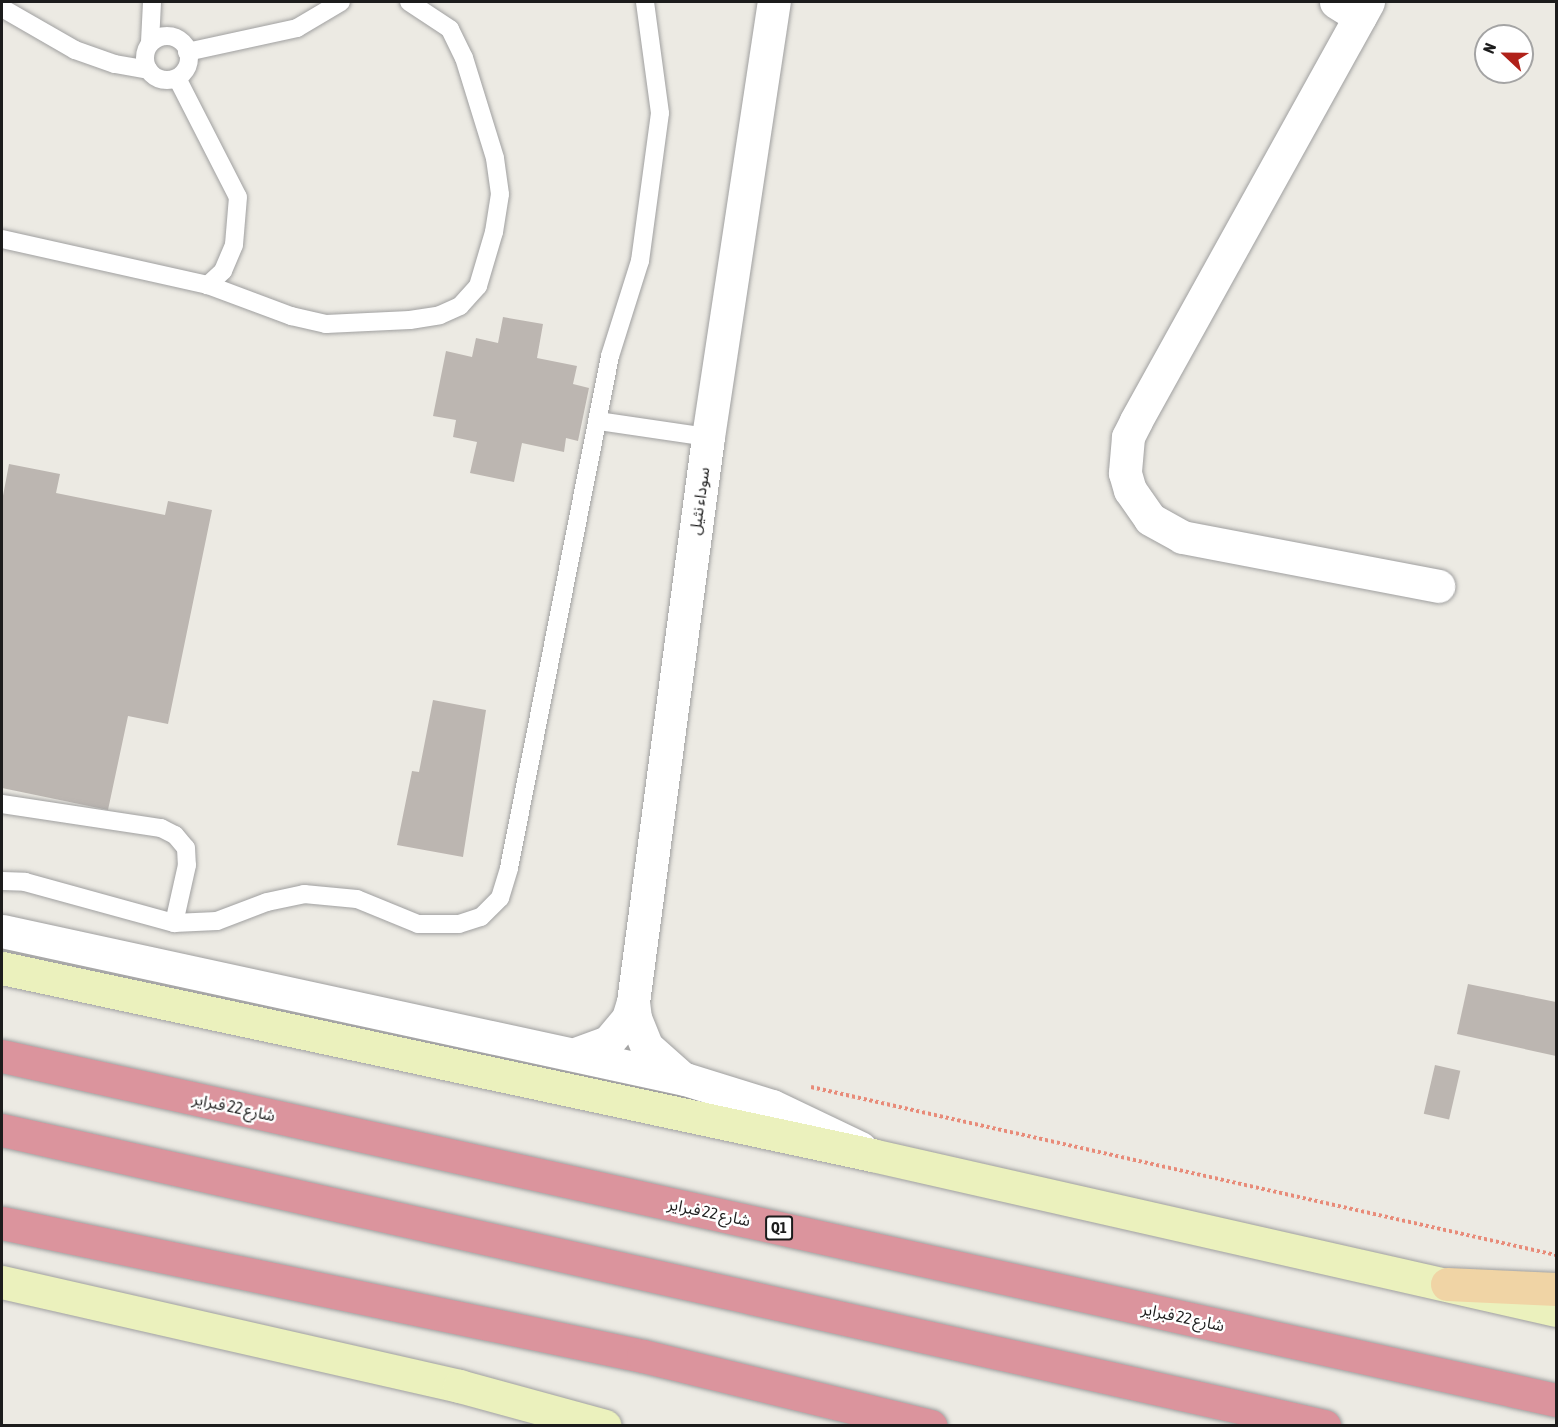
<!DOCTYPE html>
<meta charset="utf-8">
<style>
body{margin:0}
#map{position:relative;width:1558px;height:1427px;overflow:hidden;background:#eceae3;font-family:"Asap Condensed","Noto Sans Arabic",sans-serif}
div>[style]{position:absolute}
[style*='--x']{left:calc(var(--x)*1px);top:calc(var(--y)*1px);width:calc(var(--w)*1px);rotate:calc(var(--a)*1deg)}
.building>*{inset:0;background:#bcb6b1;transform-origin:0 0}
.path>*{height:4px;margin-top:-2px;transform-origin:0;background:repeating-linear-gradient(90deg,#e88b79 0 3px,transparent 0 6px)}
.roads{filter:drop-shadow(0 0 2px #a0a0a0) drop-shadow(0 0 2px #a0a0a0)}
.lane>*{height:18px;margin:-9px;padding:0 9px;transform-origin:9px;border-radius:9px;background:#fff}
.lane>.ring{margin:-9px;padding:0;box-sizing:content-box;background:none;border:18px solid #fff;border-radius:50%}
.street>*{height:33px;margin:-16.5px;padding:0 16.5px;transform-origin:16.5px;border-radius:16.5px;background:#fff}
.secondary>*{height:33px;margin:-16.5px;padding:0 16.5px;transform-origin:16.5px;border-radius:16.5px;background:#ebf1bd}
.primary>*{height:33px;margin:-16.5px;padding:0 16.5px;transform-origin:16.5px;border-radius:16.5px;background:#f0d4a5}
.highway>*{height:33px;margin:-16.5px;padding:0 16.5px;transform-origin:16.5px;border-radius:16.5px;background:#db949d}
span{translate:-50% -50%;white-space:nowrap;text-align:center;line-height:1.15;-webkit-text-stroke:5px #fff;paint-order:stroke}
.shield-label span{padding:2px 4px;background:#fff;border:2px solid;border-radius:4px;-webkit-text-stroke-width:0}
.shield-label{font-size:15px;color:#1c1c1c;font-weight:700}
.street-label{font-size:16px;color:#1c1c1c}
.frame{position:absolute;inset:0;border:3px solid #1c1c1c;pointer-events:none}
.north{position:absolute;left:1474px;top:24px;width:60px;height:60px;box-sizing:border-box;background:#fff;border:2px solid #a4a4a4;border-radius:50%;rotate:292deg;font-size:16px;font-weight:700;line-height:24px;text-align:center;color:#1c1c1c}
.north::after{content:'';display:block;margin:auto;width:21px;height:27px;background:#b02119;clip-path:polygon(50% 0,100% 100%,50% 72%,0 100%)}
</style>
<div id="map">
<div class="building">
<div style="clip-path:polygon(503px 317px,543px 324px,537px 358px,577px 366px,573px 384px,589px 388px,578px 441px,566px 438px,564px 452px,522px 443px,514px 482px,470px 473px,477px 442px,453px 437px,456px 420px,433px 416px,446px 351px,472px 357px,476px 338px,498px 343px)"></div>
<div style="clip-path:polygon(9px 464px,60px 474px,56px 493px,165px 515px,168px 501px,212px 510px,168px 724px,128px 716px,108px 810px,2px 788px,2px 501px)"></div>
<div style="clip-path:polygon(433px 700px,486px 710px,463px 857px,397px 845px,412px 771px,419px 772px)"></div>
<div style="clip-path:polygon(1468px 984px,1556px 1002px,1556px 1056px,1457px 1034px)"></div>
<div style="left:1435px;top:1065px;width:26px;height:50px;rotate:13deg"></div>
</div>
<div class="path">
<div style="--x:811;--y:1087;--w:764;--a:12.71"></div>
</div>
<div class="roads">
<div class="lane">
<div style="--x:2;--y:8;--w:84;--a:29.9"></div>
<div style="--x:75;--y:50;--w:42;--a:19.3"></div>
<div style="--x:115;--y:64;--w:34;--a:10"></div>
<div class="ring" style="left:145px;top:36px;width:26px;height:26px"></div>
<div style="--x:150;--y:42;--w:40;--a:-87.1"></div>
<div style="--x:187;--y:52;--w:113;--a:-12.3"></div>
<div style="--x:297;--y:28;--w:51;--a:-30.6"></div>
<div style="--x:178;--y:80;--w:131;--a:62.9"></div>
<div style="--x:238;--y:197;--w:48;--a:94.8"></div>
<div style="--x:234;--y:245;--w:28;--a:113"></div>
<div style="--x:223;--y:271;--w:21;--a:137"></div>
<div style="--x:2;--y:239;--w:211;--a:12.6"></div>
<div style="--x:208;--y:285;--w:89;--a:20.5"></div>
<div style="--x:291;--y:316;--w:36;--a:13"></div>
<div style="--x:326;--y:324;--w:84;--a:-2.7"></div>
<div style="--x:410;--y:320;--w:30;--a:-9"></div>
<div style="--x:440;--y:315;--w:22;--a:-24"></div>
<div style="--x:460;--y:306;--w:27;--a:-48"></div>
<div style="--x:478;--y:286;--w:56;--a:-73.5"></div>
<div style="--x:494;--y:232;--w:38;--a:-81"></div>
<div style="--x:500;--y:194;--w:36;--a:-98"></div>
<div style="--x:495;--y:158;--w:105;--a:-107.2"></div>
<div style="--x:464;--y:58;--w:32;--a:-116"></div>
<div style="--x:450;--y:29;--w:49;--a:-146.6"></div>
<div style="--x:598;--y:421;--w:111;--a:8.3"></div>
<div style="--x:2;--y:804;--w:161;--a:8.6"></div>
<div style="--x:161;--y:828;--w:16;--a:27"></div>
<div style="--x:175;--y:835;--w:17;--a:50"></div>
<div style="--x:186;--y:848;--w:17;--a:87"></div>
<div style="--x:187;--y:865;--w:59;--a:102.6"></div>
<div style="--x:2;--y:881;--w:23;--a:2"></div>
<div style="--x:25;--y:882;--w:155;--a:15.4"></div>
<div style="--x:174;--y:923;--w:43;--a:-2.7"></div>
<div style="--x:217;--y:921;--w:53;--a:-20.8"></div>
<div style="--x:267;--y:902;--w:38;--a:-12"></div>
<div style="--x:304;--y:894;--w:53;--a:5.4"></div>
<div style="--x:357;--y:899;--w:66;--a:22.3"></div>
<div style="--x:418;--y:924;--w:41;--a:0"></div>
<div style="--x:459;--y:924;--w:23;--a:-18"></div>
<div style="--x:481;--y:917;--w:27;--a:-45"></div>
<div style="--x:500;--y:898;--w:31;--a:-73"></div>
<div style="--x:509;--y:868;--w:522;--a:-78.84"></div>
<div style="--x:610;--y:356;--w:100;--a:-72.5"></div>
<div style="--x:640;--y:261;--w:149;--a:-82.3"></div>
<div style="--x:660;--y:113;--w:112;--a:-97.7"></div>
</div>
<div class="street">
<div style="--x:1336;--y:2;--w:28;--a:32"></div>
<div style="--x:1368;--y:2;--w:479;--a:119"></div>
<div style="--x:1136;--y:421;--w:18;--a:117"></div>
<div style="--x:1128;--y:437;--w:36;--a:95"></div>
<div style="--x:1125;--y:473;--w:18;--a:74"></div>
<div style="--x:1130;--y:490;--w:35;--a:55"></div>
<div style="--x:1150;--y:519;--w:37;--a:29"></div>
<div style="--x:1182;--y:537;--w:261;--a:10.8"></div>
<div style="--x:2;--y:931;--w:699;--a:12.23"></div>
<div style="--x:685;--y:1079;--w:91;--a:17.2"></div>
<div style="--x:772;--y:1106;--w:98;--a:25.5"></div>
<div style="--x:633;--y:1002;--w:16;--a:83"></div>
<div style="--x:635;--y:1018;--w:31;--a:68"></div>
<div style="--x:647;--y:1047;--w:45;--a:41.4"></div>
<div style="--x:578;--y:1053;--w:32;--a:-20"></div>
<div style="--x:608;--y:1042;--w:31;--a:-50"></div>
<div style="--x:628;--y:1018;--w:17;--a:-73"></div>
<div style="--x:633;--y:1002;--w:570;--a:-82.44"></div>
<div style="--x:708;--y:437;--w:440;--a:-81.4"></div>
</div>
<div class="secondary">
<div style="--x:2;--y:968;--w:890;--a:12.13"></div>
<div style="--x:872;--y:1155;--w:701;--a:12.77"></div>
<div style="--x:2;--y:1282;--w:469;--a:12.8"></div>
<div style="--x:459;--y:1386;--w:151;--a:15.3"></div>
</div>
<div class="primary">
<div style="--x:1447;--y:1284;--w:109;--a:2.6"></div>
</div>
<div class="highway">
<div style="--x:2;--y:1056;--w:1592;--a:12.48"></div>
<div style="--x:2;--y:1130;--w:1355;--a:12.62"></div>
<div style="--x:2;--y:1223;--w:655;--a:11.72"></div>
<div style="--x:643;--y:1356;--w:296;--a:13.7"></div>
</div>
</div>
<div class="shield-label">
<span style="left:779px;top:1228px">Q1</span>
</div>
<div class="street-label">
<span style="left:699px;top:501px;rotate:-82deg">سوداء نثيل</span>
<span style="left:234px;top:1107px;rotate:12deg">شارع 22 فبراير</span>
<span style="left:709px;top:1212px;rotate:12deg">شارع 22 فبراير</span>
<span style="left:1183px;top:1317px;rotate:12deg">شارع 22 فبراير</span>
</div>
<div class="frame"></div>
<div class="north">N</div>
</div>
